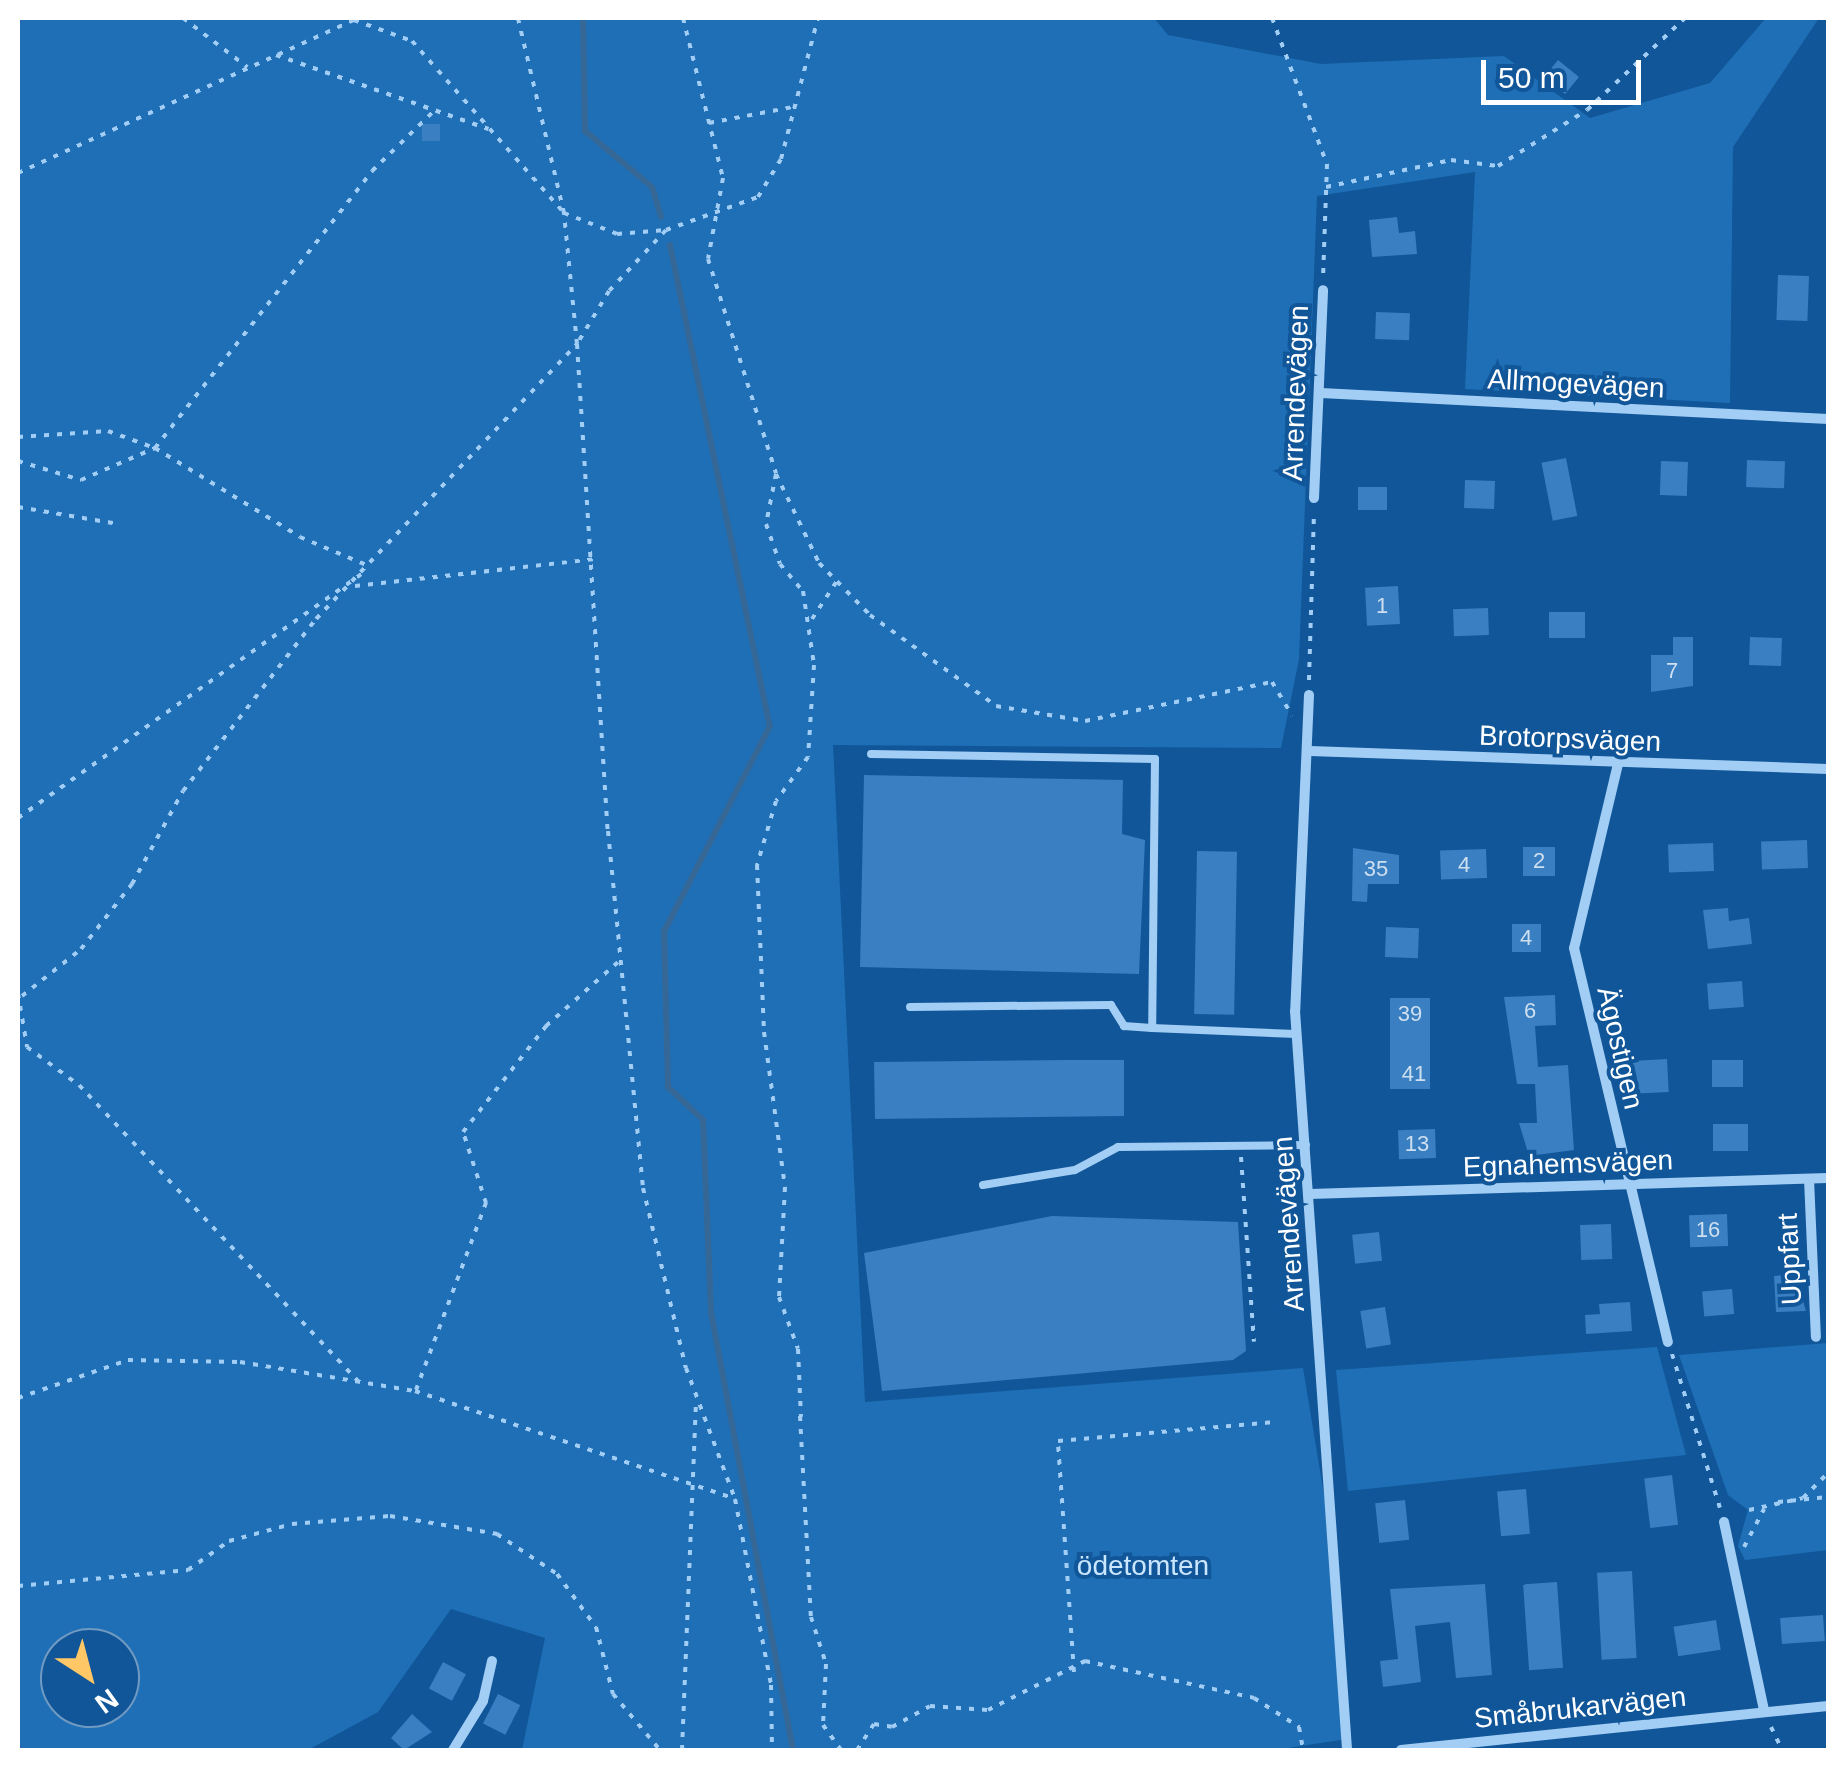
<!DOCTYPE html>
<meta charset="utf-8">
<style>
body{margin:0}
#map{position:relative;width:1846px;height:1768px;overflow:hidden;background:#105699;font-family:Arial,sans-serif}
div>[style]{position:absolute}
[style*='--x']{left:calc(var(--x)*1px);top:calc(var(--y)*1px);width:calc(var(--w)*1px);rotate:calc(var(--a)*1deg)}
.green>*{inset:0;background:#1f6fb6}
.stream>*{height:6px;margin:-3px;padding:0 3px;transform-origin:3px;border-radius:3px;background:#356797}
.building>*{inset:0;background:#397fc1;transform-origin:0 0}
.path>*{height:4px;margin-top:-2px;transform-origin:0;background:repeating-linear-gradient(90deg,#a2cdf4 0 5px,transparent 0 13px)}
.service>*{height:8px;margin:-4px;padding:0 4px;transform-origin:4px;border-radius:4px;background:#a2cdf4}
.minor>*{height:10px;margin:-5px;padding:0 5px;transform-origin:5px;border-radius:5px;background:#a2cdf4}
span{translate:-50% -50%;white-space:nowrap;text-align:center;line-height:1.15;-webkit-text-stroke:8px #105699;paint-order:stroke}
.number-label{font-size:22px;color:#cedff0}
.number-label span{-webkit-text-stroke-width:0}
.street-label{font-size:28px;color:#fff}
.park-label{font-size:28px;color:#cae6fe}
.frame{position:absolute;inset:0;border:20px solid #fff;pointer-events:none}
.north{position:absolute;left:40px;top:1628px;width:100px;height:100px;box-sizing:border-box;background:#105699;border:2px solid #709ac2;border-radius:50%;rotate:144deg;font-size:28px;font-weight:700;line-height:40px;text-align:center;color:#fff}
.north::after{content:'';display:block;margin:auto;width:35px;height:45px;background:#ffc765;clip-path:polygon(50% 0,100% 100%,50% 72%,0 100%)}
.scale{position:absolute;left:1481px;top:60px;width:160px;height:45px;box-sizing:border-box;border:5px solid #fff;border-top:0;padding-left:12px;font-size:30px;line-height:35px;white-space:nowrap;color:#fff;-webkit-text-stroke:8px #105699;paint-order:stroke}
</style>
<div id="map">
<div class="green">
<div style="clip-path:polygon(evenodd,18px 18px,1154px 18px,1168px 35px,1321px 64px,1504px 56px,1590px 118px,1710px 83px,1766px 18px,1819px 18px,1733px 147px,1730px 403px,1465px 389px,1475px 172px,1317px 196px,1299px 659px,1281px 748px,833px 745px,865px 1402px,1303px 1368px,1334px 1555px,1347px 1739px,1274px 1750px,522px 1750px,545px 1638px,451px 1609px,378px 1712px,308px 1750px,18px 1750px,18px 18px,60px 1648px,120px 1648px,120px 1708px,60px 1708px,60px 1648px)"></div>
<div style="clip-path:polygon(1828px 1343px,1828px 1550px,1745px 1560px,1738px 1546px,1748px 1510px,1728px 1495px,1679px 1355px)"></div>
<div style="clip-path:polygon(1657px 1347px,1686px 1455px,1348px 1491px,1336px 1370px)"></div>
</div>
<div class="stream">
<div style="--x:583;--y:18;--w:113;--a:89"></div>
<div style="--x:585;--y:131;--w:87;--a:39.9"></div>
<div style="--x:652;--y:187;--w:31;--a:73"></div>
<div style="--x:670;--y:245;--w:491;--a:78.3"></div>
<div style="--x:770;--y:726;--w:231;--a:117.3"></div>
<div style="--x:664;--y:931;--w:156;--a:88.5"></div>
<div style="--x:668;--y:1087;--w:48;--a:43.3"></div>
<div style="--x:703;--y:1120;--w:192;--a:87.6"></div>
<div style="--x:711;--y:1312;--w:446;--a:79.4"></div>
</div>
<div class="building">
<div style="left:1558px;top:60px;width:27px;height:22px;rotate:39deg"></div>
<div style="left:422px;top:124px;width:18px;height:17px"></div>
<div style="clip-path:polygon(1397px 217px,1399px 233px,1415px 231px,1417px 254px,1372px 257px,1369px 220px)"></div>
<div style="left:1778px;top:275px;width:31px;height:45px;rotate:2deg"></div>
<div style="left:1376px;top:312px;width:34px;height:27px;rotate:2deg"></div>
<div style="left:1566px;top:458px;width:59px;height:25px;rotate:79deg"></div>
<div style="left:1747px;top:460px;width:38px;height:27px;rotate:2deg"></div>
<div style="left:1661px;top:461px;width:27px;height:34px;rotate:2deg"></div>
<div style="left:1465px;top:480px;width:30px;height:28px;rotate:2deg"></div>
<div style="left:1387px;top:487px;width:23px;height:29px;rotate:90deg"></div>
<div style="left:1398px;top:586px;width:38px;height:33px;rotate:87deg"></div>
<div style="left:1488px;top:608px;width:27px;height:35px;rotate:88deg"></div>
<div style="left:1549px;top:612px;width:36px;height:26px"></div>
<div style="clip-path:polygon(1673px 637px,1693px 637px,1693px 686px,1651px 692px,1651px 655px,1673px 655px)"></div>
<div style="left:1750px;top:637px;width:32px;height:28px;rotate:2deg"></div>
<div style="clip-path:polygon(864px 775px,1123px 780px,1122px 834px,1145px 840px,1139px 974px,860px 967px)"></div>
<div style="left:1807px;top:840px;width:28px;height:46px;rotate:88deg"></div>
<div style="left:1713px;top:843px;width:28px;height:45px;rotate:88deg"></div>
<div style="left:1523px;top:847px;width:32px;height:29px"></div>
<div style="clip-path:polygon(1353px 848px,1399px 855px,1399px 884px,1368px 884px,1367px 902px,1352px 901px)"></div>
<div style="left:1486px;top:849px;width:29px;height:46px;rotate:88deg"></div>
<div style="left:1197px;top:851px;width:40px;height:163px;rotate:1deg"></div>
<div style="clip-path:polygon(1728px 908px,1729px 921px,1749px 918px,1752px 944px,1708px 949px,1703px 910px)"></div>
<div style="left:1512px;top:924px;width:29px;height:28px"></div>
<div style="left:1386px;top:927px;width:33px;height:30px;rotate:2deg"></div>
<div style="left:1742px;top:981px;width:26px;height:35px;rotate:86deg"></div>
<div style="clip-path:polygon(1555px 995px,1556px 1025px,1535px 1026px,1538px 1067px,1568px 1065px,1574px 1150px,1529px 1156px,1519px 1123px,1537px 1123px,1535px 1084px,1517px 1084px,1504px 997px)"></div>
<div style="left:1390px;top:998px;width:40px;height:91px"></div>
<div style="left:1667px;top:1059px;width:33px;height:36px;rotate:87deg"></div>
<div style="clip-path:polygon(1068px 1060px,1124px 1060px,1124px 1116px,875px 1119px,874px 1062px)"></div>
<div style="left:1712px;top:1060px;width:31px;height:27px"></div>
<div style="left:1748px;top:1124px;width:27px;height:35px;rotate:90deg"></div>
<div style="left:1435px;top:1129px;width:29px;height:37px;rotate:88deg"></div>
<div style="left:1727px;top:1214px;width:32px;height:38px;rotate:88deg"></div>
<div style="clip-path:polygon(1052px 1216px,1238px 1222px,1246px 1351px,1233px 1360px,882px 1391px,864px 1253px)"></div>
<div style="left:1611px;top:1224px;width:35px;height:31px;rotate:88deg"></div>
<div style="left:1379px;top:1232px;width:29px;height:27px;rotate:84deg"></div>
<div style="clip-path:polygon(1795px 1274px,1806px 1311px,1776px 1312px,1774px 1276px)"></div>
<div style="left:1732px;top:1289px;width:25px;height:30px;rotate:85deg"></div>
<div style="clip-path:polygon(1630px 1302px,1632px 1331px,1586px 1334px,1585px 1315px,1600px 1314px,1599px 1304px)"></div>
<div style="left:1385px;top:1307px;width:38px;height:25px;rotate:81deg"></div>
<div style="left:1672px;top:1475px;width:50px;height:28px;rotate:83deg"></div>
<div style="left:1526px;top:1489px;width:45px;height:29px;rotate:85deg"></div>
<div style="left:1405px;top:1500px;width:40px;height:30px;rotate:84deg"></div>
<div style="left:1632px;top:1571px;width:87px;height:35px;rotate:87deg"></div>
<div style="left:1557px;top:1582px;width:86px;height:34px;rotate:86deg"></div>
<div style="clip-path:polygon(1485px 1584px,1492px 1675px,1456px 1678px,1450px 1622px,1415px 1626px,1421px 1682px,1383px 1687px,1380px 1661px,1398px 1659px,1390px 1589px)"></div>
<div style="left:1823px;top:1615px;width:26px;height:43px;rotate:86deg"></div>
<div style="left:1716px;top:1620px;width:30px;height:43px;rotate:81deg"></div>
<div style="left:443px;top:1662px;width:26px;height:30px;rotate:28deg"></div>
<div style="left:498px;top:1694px;width:25px;height:33px;rotate:27deg"></div>
<div style="clip-path:polygon(412px 1714px,432px 1732px,404px 1750px,391px 1738px)"></div>
</div>
<div class="path">
<div style="--x:183;--y:18;--w:81;--a:37.4"></div>
<div style="--x:683;--y:18;--w:165;--a:76"></div>
<div style="--x:723;--y:178;--w:82;--a:100.5"></div>
<div style="--x:708;--y:259;--w:225;--a:72.4"></div>
<div style="--x:776;--y:474;--w:99;--a:64.2"></div>
<div style="--x:819;--y:563;--w:73;--a:45.6"></div>
<div style="--x:870;--y:615;--w:155;--a:35.8"></div>
<div style="--x:996;--y:706;--w:90;--a:9.6"></div>
<div style="--x:1085;--y:721;--w:191;--a:-11.8"></div>
<div style="--x:1272;--y:682;--w:39;--a:59"></div>
<div style="--x:1272;--y:18;--w:156;--a:69.4"></div>
<div style="--x:1327;--y:164;--w:114;--a:92"></div>
<div style="--x:276;--y:55;--w:225;--a:19.2"></div>
<div style="--x:709;--y:123;--w:86;--a:-10.8"></div>
<div style="--x:18;--y:173;--w:369;--a:-24.5"></div>
<div style="--x:354;--y:20;--w:62;--a:19.9"></div>
<div style="--x:412;--y:41;--w:230;--a:48.5"></div>
<div style="--x:564;--y:213;--w:57;--a:21.6"></div>
<div style="--x:617;--y:234;--w:49;--a:-4.7"></div>
<div style="--x:666;--y:230;--w:98;--a:-19.7"></div>
<div style="--x:758;--y:197;--w:44;--a:-58.8"></div>
<div style="--x:781;--y:159;--w:146;--a:-75.3"></div>
<div style="--x:1326;--y:187;--w:128;--a:-12.2"></div>
<div style="--x:1451;--y:160;--w:47;--a:7.3"></div>
<div style="--x:1498;--y:166;--w:105;--a:-32.2"></div>
<div style="--x:1587;--y:110;--w:134;--a:-43.2"></div>
<div style="--x:666;--y:230;--w:83;--a:133.1"></div>
<div style="--x:609;--y:291;--w:62;--a:121.1"></div>
<div style="--x:577;--y:344;--w:488;--a:86.4"></div>
<div style="--x:608;--y:831;--w:359;--a:84.4"></div>
<div style="--x:643;--y:1188;--w:185;--a:76.6"></div>
<div style="--x:686;--y:1368;--w:140;--a:69.5"></div>
<div style="--x:735;--y:1499;--w:189;--a:79"></div>
<div style="--x:771;--y:1685;--w:65;--a:89.1"></div>
<div style="--x:18;--y:437;--w:90;--a:-3.8"></div>
<div style="--x:108;--y:431;--w:50;--a:19.9"></div>
<div style="--x:155;--y:448;--w:170;--a:31.5"></div>
<div style="--x:300;--y:537;--w:77;--a:22.9"></div>
<div style="--x:18;--y:461;--w:66;--a:16.8"></div>
<div style="--x:81;--y:480;--w:81;--a:-23.4"></div>
<div style="--x:155;--y:448;--w:352;--a:-51.9"></div>
<div style="--x:372;--y:171;--w:86;--a:-44.1"></div>
<div style="--x:776;--y:474;--w:51;--a:101.3"></div>
<div style="--x:766;--y:524;--w:42;--a:70.7"></div>
<div style="--x:780;--y:564;--w:35;--a:50"></div>
<div style="--x:803;--y:591;--w:75;--a:81.5"></div>
<div style="--x:814;--y:665;--w:92;--a:93.7"></div>
<div style="--x:808;--y:757;--w:54;--a:126"></div>
<div style="--x:776;--y:801;--w:67;--a:106.5"></div>
<div style="--x:757;--y:865;--w:167;--a:87.6"></div>
<div style="--x:764;--y:1032;--w:156;--a:82.3"></div>
<div style="--x:785;--y:1187;--w:110;--a:93.1"></div>
<div style="--x:779;--y:1297;--w:55;--a:69.9"></div>
<div style="--x:798;--y:1349;--w:68;--a:87.5"></div>
<div style="--x:18;--y:507;--w:102;--a:9.6"></div>
<div style="--x:355;--y:586;--w:241;--a:-6.4"></div>
<div style="--x:812;--y:619;--w:45;--a:-56.7"></div>
<div style="--x:1309;--y:680;--w:165;--a:-88.3"></div>
<div style="--x:18;--y:818;--w:425;--a:-35.4"></div>
<div style="--x:18;--y:993;--w:55;--a:80.5"></div>
<div style="--x:27;--y:1047;--w:64;--a:36.2"></div>
<div style="--x:79;--y:1085;--w:410;--a:46.7"></div>
<div style="--x:22;--y:996;--w:75;--a:-38.5"></div>
<div style="--x:81;--y:949;--w:83;--a:-51.9"></div>
<div style="--x:132;--y:884;--w:106;--a:-61.3"></div>
<div style="--x:183;--y:791;--w:217;--a:-52.3"></div>
<div style="--x:316;--y:619;--w:379;--a:-46.5"></div>
<div style="--x:577;--y:344;--w:132;--a:-95.7"></div>
<div style="--x:564;--y:213;--w:200;--a:-103.3"></div>
<div style="--x:1241;--y:1157;--w:185;--a:86"></div>
<div style="--x:1672;--y:1354;--w:161;--a:72.7"></div>
<div style="--x:416;--y:1390;--w:200;--a:-69.5"></div>
<div style="--x:486;--y:1203;--w:75;--a:-107.9"></div>
<div style="--x:463;--y:1132;--w:135;--a:-51.9"></div>
<div style="--x:546;--y:1026;--w:96;--a:-41.6"></div>
<div style="--x:18;--y:1398;--w:116;--a:-19.1"></div>
<div style="--x:128;--y:1360;--w:112;--a:1"></div>
<div style="--x:240;--y:1362;--w:177;--a:9.4"></div>
<div style="--x:415;--y:1391;--w:338;--a:18.6"></div>
<div style="--x:800;--y:1416;--w:201;--a:86.9"></div>
<div style="--x:811;--y:1617;--w:49;--a:72.3"></div>
<div style="--x:826;--y:1664;--w:61;--a:92.8"></div>
<div style="--x:823;--y:1725;--w:31;--a:54"></div>
<div style="--x:1778;--y:1502;--w:50;--a:-5.7"></div>
<div style="--x:1749;--y:1510;--w:55;--a:-12.5"></div>
<div style="--x:1803;--y:1498;--w:35;--a:-45"></div>
<div style="--x:1744;--y:1547;--w:43;--a:-62.2"></div>
<div style="--x:18;--y:1586;--w:171;--a:-5.4"></div>
<div style="--x:188;--y:1570;--w:50;--a:-35.3"></div>
<div style="--x:229;--y:1541;--w:65;--a:-15.1"></div>
<div style="--x:292;--y:1524;--w:98;--a:-4.7"></div>
<div style="--x:390;--y:1516;--w:109;--a:9.5"></div>
<div style="--x:497;--y:1534;--w:72;--a:33.7"></div>
<div style="--x:557;--y:1574;--w:66;--a:53.7"></div>
<div style="--x:596;--y:1627;--w:69;--a:75.8"></div>
<div style="--x:613;--y:1694;--w:73;--a:50"></div>
<div style="--x:1074;--y:1672;--w:232;--a:-94"></div>
<div style="--x:1058;--y:1441;--w:218;--a:-5"></div>
<div style="--x:1771;--y:1727;--w:25;--a:64"></div>
<div style="--x:682;--y:1750;--w:349;--a:-87.7"></div>
<div style="--x:857;--y:1750;--w:31;--a:-57"></div>
<div style="--x:874;--y:1724;--w:18;--a:9"></div>
<div style="--x:892;--y:1727;--w:43;--a:-28.9"></div>
<div style="--x:930;--y:1706;--w:58;--a:3.9"></div>
<div style="--x:988;--y:1710;--w:109;--a:-26.8"></div>
<div style="--x:1085;--y:1661;--w:173;--a:12.3"></div>
<div style="--x:1254;--y:1698;--w:54;--a:32.8"></div>
<div style="--x:1299;--y:1727;--w:23;--a:80"></div>
</div>
<div class="service">
<div style="--x:871;--y:754;--w:284;--a:1"></div>
<div style="--x:1155;--y:759;--w:269;--a:90.6"></div>
<div style="--x:1152;--y:1028;--w:144;--a:2.4"></div>
<div style="--x:910;--y:1007;--w:201;--a:-0.6"></div>
<div style="--x:1111;--y:1005;--w:25;--a:58"></div>
<div style="--x:1124;--y:1026;--w:28;--a:4"></div>
<div style="--x:983;--y:1185;--w:93;--a:-9.3"></div>
<div style="--x:1075;--y:1170;--w:49;--a:-28.1"></div>
<div style="--x:1118;--y:1147;--w:188;--a:-0.6"></div>
</div>
<div class="minor">
<div style="--x:1321;--y:393;--w:508;--a:2.94"></div>
<div style="--x:1314;--y:498;--w:208;--a:-87.5"></div>
<div style="--x:1309;--y:695;--w:316;--a:92.5"></div>
<div style="--x:1295;--y:1011;--w:741;--a:85.97"></div>
<div style="--x:1310;--y:751;--w:518;--a:1.99"></div>
<div style="--x:1618;--y:764;--w:189;--a:103.4"></div>
<div style="--x:1574;--y:948;--w:405;--a:76.6"></div>
<div style="--x:1809;--y:1179;--w:158;--a:87.5"></div>
<div style="--x:1310;--y:1194;--w:518;--a:-1.77"></div>
<div style="--x:1724;--y:1522;--w:192;--a:78"></div>
<div style="--x:453;--y:1750;--w:57;--a:-58.5"></div>
<div style="--x:483;--y:1701;--w:41;--a:-77.3"></div>
<div style="--x:1401;--y:1750;--w:429;--a:-5.9"></div>
</div>
<div class="number-label">
<span style="left:1382px;top:606px">1</span>
<span style="left:1672px;top:671px">7</span>
<span style="left:1539px;top:861px">2</span>
<span style="left:1464px;top:865px">4</span>
<span style="left:1376px;top:869px">35</span>
<span style="left:1526px;top:938px">4</span>
<span style="left:1530px;top:1011px">6</span>
<span style="left:1410px;top:1014px">39</span>
<span style="left:1414px;top:1074px">41</span>
<span style="left:1417px;top:1144px">13</span>
<span style="left:1708px;top:1230px">16</span>
</div>
<div class="street-label">
<span style="left:1576px;top:384px;rotate:3deg">Allmogevägen</span>
<span style="left:1296px;top:393px;rotate:-88deg">Arrendevägen</span>
<span style="left:1570px;top:739px;rotate:2deg">Brotorpsvägen</span>
<span style="left:1620px;top:1048px;rotate:77deg">Ägostigen</span>
<span style="left:1568px;top:1164px;rotate:-2deg">Egnahemsvägen</span>
<span style="left:1289px;top:1224px;rotate:-94deg">Arrendevägen</span>
<span style="left:1790px;top:1259px;rotate:-93deg">Uppfart</span>
<span style="left:1580px;top:1708px;rotate:-6deg">Småbrukarvägen</span>
</div>
<div class="park-label">
<span style="left:1143px;top:1566px">ödetomten</span>
</div>
<div class="frame"></div>
<div class="north">N</div>
<div class="scale">50 m</div>
</div>
